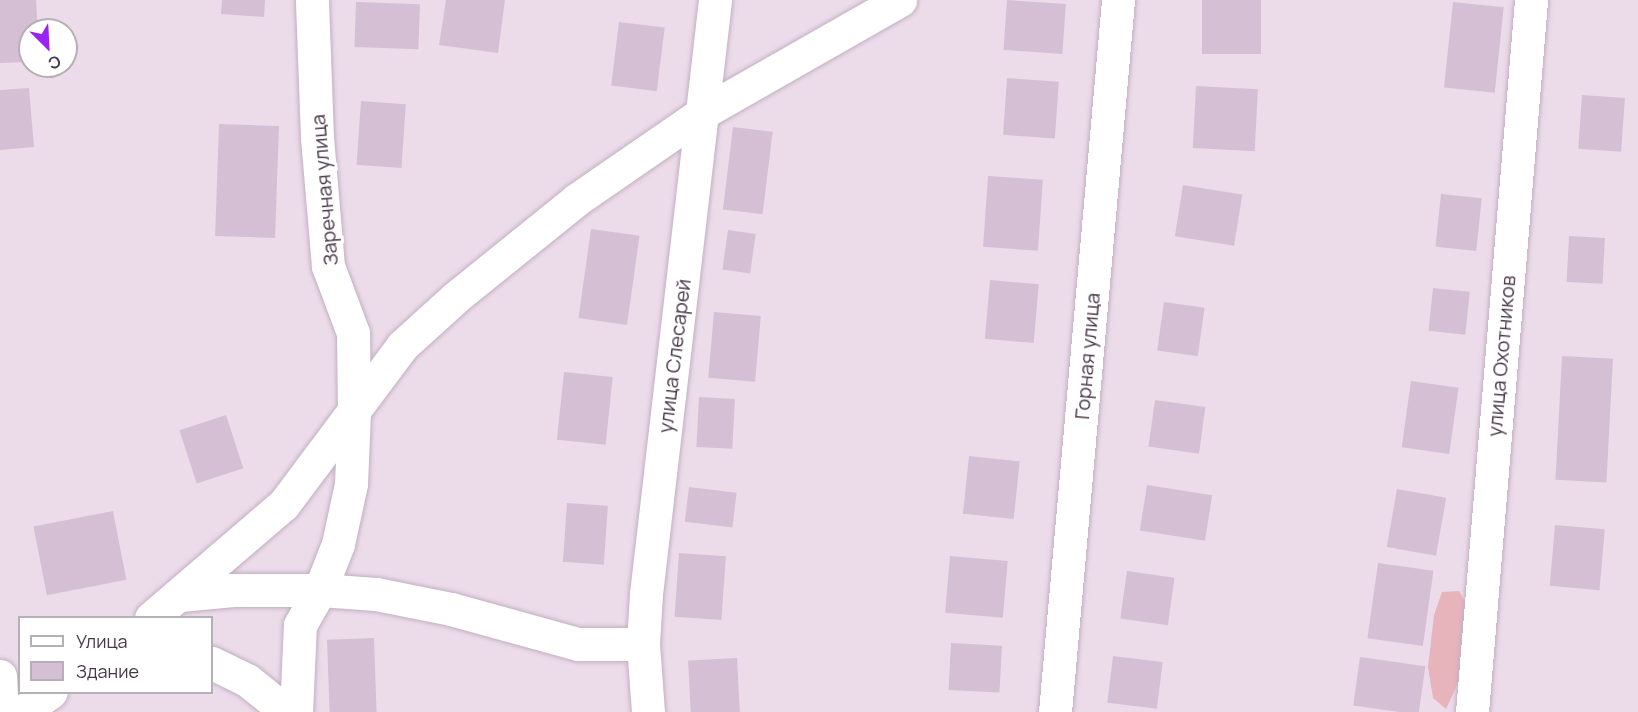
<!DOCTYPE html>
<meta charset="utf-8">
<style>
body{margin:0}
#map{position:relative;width:1638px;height:712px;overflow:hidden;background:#f4eaf3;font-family:Manrope,sans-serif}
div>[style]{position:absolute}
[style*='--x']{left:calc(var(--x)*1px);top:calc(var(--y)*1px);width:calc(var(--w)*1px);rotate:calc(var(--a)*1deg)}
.residential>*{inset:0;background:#ecdcea}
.green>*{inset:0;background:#e7b4bb}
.building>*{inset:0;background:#d5bfd5;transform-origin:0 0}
.roads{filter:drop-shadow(0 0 2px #c2afc1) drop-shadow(0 0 2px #c2afc1)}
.street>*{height:33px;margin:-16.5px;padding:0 16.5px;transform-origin:16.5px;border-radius:16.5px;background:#fff}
span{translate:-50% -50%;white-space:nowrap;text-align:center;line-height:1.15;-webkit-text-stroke:6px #fff;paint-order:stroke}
.street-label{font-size:20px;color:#483847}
.legend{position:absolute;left:18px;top:616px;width:195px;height:78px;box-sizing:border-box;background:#fff;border:2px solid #b6afb5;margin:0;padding:8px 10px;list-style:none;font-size:18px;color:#483847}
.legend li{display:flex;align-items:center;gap:12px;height:30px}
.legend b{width:30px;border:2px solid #b6afb5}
.north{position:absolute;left:18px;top:18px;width:60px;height:60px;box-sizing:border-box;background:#fff;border:2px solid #b6afb5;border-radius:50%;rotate:156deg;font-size:16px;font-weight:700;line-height:24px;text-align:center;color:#483847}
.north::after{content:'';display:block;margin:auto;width:21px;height:27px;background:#9923f2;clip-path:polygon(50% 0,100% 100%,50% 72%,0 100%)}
</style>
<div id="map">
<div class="residential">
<div style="clip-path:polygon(evenodd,0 0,1638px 0,1638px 712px,0 712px,0 0,30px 30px,66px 30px,66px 66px,30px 66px,30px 30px,0 0,20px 618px,212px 618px,212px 692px,20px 692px,20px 618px)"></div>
</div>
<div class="green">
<div style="clip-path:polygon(1459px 591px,1468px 607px,1461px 677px,1446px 709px,1433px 698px,1428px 667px,1434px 615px,1442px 592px)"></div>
</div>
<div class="building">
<div style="clip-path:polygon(0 0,36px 0,38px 30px,30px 30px,30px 62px,0 63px)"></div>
<div style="clip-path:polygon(222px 0,265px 0,264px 17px,221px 14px)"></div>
<div style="clip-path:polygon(446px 0,505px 0,498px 53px,439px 45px)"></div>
<div style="left:1007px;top:0;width:59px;height:50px;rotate:4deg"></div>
<div style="left:1202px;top:0;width:59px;height:54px"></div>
<div style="left:356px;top:2px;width:64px;height:45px;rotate:2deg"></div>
<div style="left:1453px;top:2px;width:51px;height:86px;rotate:6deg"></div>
<div style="left:619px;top:22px;width:46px;height:64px;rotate:7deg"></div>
<div style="left:1007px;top:78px;width:52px;height:57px;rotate:4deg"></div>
<div style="left:1196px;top:86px;width:62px;height:62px;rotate:3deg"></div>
<div style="clip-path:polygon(29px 88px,34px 147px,0 150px,0 90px)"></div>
<div style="left:1582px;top:95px;width:43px;height:54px;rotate:4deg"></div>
<div style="left:361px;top:101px;width:45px;height:64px;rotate:4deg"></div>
<div style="left:219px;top:124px;width:60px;height:112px;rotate:2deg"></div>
<div style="left:733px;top:127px;width:40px;height:83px;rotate:7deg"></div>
<div style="left:988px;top:176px;width:55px;height:71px;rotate:4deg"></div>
<div style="left:1183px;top:185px;width:60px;height:52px;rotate:9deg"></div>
<div style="left:1441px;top:194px;width:41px;height:53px;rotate:6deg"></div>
<div style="left:591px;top:229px;width:49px;height:90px;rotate:8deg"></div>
<div style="left:728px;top:230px;width:28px;height:40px;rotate:8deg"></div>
<div style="left:1569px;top:236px;width:36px;height:46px;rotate:3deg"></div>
<div style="left:990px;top:280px;width:49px;height:59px;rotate:5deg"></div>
<div style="left:1433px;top:288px;width:37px;height:43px;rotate:6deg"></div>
<div style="left:1164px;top:302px;width:41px;height:49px;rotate:8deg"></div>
<div style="left:714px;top:312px;width:47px;height:66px;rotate:5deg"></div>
<div style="left:1562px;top:356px;width:51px;height:124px;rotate:3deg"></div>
<div style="left:564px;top:372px;width:49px;height:68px;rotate:6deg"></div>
<div style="left:1411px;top:381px;width:48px;height:67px;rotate:8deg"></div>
<div style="left:699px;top:397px;width:36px;height:50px;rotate:3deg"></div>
<div style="left:1155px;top:400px;width:51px;height:47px;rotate:8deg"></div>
<div style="left:226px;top:415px;width:56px;height:49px;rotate:72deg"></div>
<div style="left:969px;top:456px;width:51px;height:58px;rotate:6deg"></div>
<div style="left:1147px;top:485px;width:66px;height:46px;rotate:9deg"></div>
<div style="left:689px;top:487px;width:48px;height:35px;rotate:7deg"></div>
<div style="left:1397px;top:489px;width:50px;height:59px;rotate:10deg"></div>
<div style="left:567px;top:503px;width:41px;height:59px;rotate:4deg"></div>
<div style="left:113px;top:511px;width:70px;height:81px;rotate:79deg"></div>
<div style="left:1555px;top:525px;width:50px;height:61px;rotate:5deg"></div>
<div style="left:679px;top:553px;width:47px;height:64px;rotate:4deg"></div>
<div style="left:950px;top:556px;width:58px;height:57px;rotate:5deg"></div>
<div style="left:1378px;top:563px;width:56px;height:76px;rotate:8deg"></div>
<div style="left:1127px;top:571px;width:48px;height:48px;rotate:8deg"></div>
<div style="left:374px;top:638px;width:74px;height:47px;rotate:88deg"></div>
<div style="left:951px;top:643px;width:51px;height:47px;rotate:3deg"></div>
<div style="left:1113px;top:656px;width:50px;height:47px;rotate:7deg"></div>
<div style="left:1360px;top:657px;width:66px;height:49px;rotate:8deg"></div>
<div style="left:737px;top:658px;width:54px;height:49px;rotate:87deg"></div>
</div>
<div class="roads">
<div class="street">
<div style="--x:180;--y:595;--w:53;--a:-5.4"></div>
<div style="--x:233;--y:590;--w:87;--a:0"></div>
<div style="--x:320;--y:590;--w:56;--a:4.1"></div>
<div style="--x:376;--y:594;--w:76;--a:11.3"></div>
<div style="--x:451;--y:609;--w:132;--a:15.4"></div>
<div style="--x:578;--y:644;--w:65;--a:0"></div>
<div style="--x:151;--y:618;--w:175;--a:-40.6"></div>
<div style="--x:284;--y:504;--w:197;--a:-53.2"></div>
<div style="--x:402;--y:346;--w:73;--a:-42.2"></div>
<div style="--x:456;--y:297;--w:154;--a:-38.9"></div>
<div style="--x:576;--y:200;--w:153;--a:-34.6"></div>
<div style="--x:702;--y:113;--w:228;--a:-29.7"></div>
<div style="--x:212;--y:663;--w:39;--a:26"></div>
<div style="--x:247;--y:680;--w:51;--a:38.7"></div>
<div style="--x:0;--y:676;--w:36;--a:87"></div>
<div style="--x:22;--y:712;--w:35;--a:-35"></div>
<div style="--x:296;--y:712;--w:87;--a:-87.4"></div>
<div style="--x:300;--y:625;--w:40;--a:-60.3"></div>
<div style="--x:320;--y:590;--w:49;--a:-68.6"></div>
<div style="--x:338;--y:544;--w:61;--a:-77.8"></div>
<div style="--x:351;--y:484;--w:72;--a:-87.6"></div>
<div style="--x:354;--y:412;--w:79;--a:-90.7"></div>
<div style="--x:353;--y:333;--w:72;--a:-110.5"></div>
<div style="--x:328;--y:266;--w:128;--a:-94.9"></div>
<div style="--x:317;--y:138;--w:138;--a:-92.1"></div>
<div style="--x:648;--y:712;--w:68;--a:-94.2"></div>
<div style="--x:643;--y:644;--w:50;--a:-86.6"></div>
<div style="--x:646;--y:594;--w:598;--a:-83.37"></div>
<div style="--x:1055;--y:712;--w:715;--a:-84.94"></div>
<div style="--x:1472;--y:712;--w:714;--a:-85.26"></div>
</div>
</div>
<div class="street-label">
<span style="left:324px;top:190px;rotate:-95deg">Заречная улица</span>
<span style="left:674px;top:356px;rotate:-83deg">улица Слесарей</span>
<span style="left:1087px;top:356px;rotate:-85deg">Горная улица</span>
<span style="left:1501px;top:356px;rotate:-85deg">улица Охотников</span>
</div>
<ul class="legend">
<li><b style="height:8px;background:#fff"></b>Улица</li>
<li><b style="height:16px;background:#d5bfd5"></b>Здание</li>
</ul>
<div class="north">С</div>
</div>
